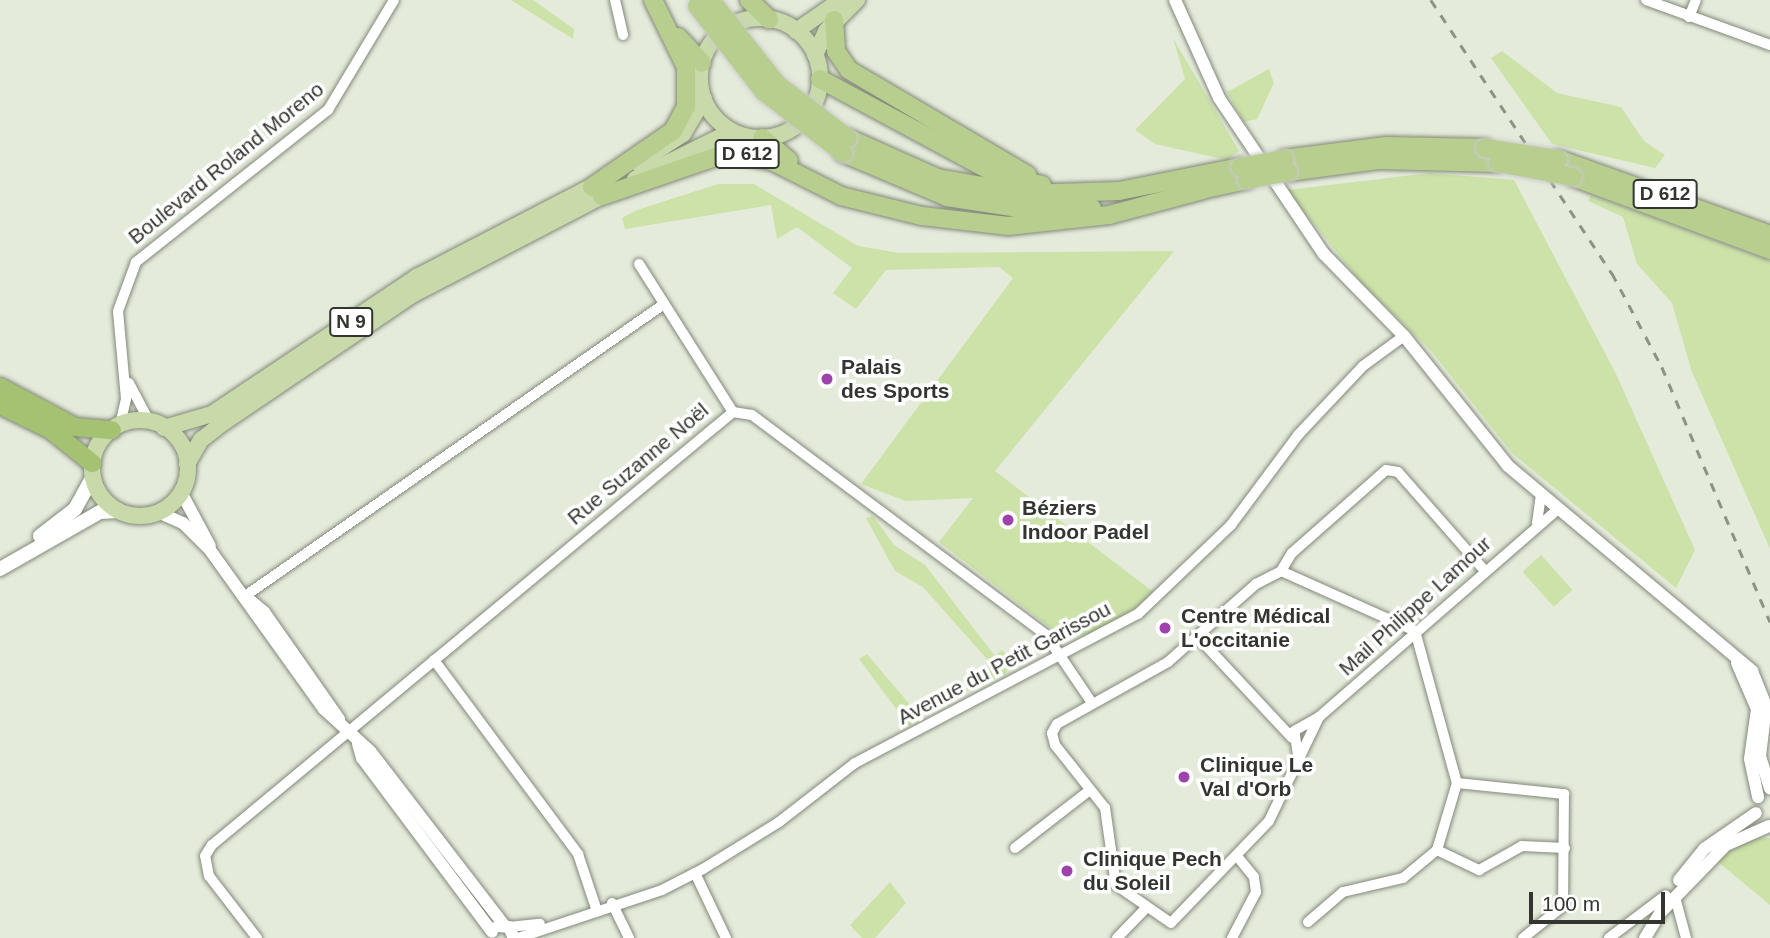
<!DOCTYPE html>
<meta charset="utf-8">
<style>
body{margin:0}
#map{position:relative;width:1770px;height:938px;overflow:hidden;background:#e4ebdb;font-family:Arial,sans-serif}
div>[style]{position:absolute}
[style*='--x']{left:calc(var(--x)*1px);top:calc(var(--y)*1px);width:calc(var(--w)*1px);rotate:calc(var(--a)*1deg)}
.green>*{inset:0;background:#cce2a9;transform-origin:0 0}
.roads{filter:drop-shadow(0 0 2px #83887a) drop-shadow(0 0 2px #83887a)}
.minor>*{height:10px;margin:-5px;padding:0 5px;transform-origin:5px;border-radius:5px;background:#fff}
.tertiary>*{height:12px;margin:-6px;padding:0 6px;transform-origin:6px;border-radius:6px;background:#fff}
.secondary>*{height:14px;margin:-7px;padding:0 7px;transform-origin:7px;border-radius:7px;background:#fff}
.primary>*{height:16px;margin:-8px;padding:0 8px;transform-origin:8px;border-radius:8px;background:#c9daaa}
.primary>.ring{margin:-8px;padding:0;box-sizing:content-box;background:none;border:16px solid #c9daaa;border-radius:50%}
.trunk>*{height:18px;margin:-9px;padding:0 9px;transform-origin:9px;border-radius:9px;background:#b7ce8e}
.motorway>*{height:18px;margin:-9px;padding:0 9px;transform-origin:9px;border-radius:9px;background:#a5c172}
.rail>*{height:2.5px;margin-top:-1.25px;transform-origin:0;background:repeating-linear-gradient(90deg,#8d9286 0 9px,transparent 0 18px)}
.bridges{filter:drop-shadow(0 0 2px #cacbc9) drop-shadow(0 0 2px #cacbc9)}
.trunk-bridge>*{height:18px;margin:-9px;padding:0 9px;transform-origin:9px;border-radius:9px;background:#b7ce8e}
.dots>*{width:19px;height:19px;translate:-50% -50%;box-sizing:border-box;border:4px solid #fff;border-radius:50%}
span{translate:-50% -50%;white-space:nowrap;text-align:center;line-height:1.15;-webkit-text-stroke:7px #fff;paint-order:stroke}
.shield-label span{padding:2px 5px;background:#fff;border:2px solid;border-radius:5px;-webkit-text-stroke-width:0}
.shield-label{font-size:19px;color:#333630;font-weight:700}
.street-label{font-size:21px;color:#333630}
.poi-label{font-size:21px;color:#333630;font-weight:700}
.left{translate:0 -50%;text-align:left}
.scale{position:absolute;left:1529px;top:892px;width:136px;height:32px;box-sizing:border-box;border:4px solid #333630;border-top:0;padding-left:9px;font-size:21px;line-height:24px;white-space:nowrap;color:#333630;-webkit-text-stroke:5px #fff;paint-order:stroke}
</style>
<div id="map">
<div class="green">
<div style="clip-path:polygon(511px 0,533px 0,574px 29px,573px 39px)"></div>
<div style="clip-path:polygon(1173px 38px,1239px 151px,1227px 160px,1155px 144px,1135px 130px,1185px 79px)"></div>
<div style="clip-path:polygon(1502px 51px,1557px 93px,1621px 107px,1644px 141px,1665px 155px,1655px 168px,1552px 144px,1491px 58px)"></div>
<div style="clip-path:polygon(1269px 69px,1274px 83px,1257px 119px,1244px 122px,1227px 92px)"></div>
<div style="clip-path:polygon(1430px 173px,1514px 180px,1616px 374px,1695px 550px,1676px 588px,1512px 453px,1432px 352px,1358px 279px,1287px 190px)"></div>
<div style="clip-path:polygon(718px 184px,754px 184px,858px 246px,899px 253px,1174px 251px,995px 471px,1156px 594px,1094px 635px,1061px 636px,939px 542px,973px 498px,906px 501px,861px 484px,1013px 278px,999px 267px,886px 270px,856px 309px,833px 293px,852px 268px,797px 227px,777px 239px,771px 205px,625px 229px,622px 218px,637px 210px)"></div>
<div style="clip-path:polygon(1591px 195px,1770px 261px,1770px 549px,1692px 372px,1672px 303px,1637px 264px,1623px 217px,1588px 201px)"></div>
<div style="clip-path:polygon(873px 516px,894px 545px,925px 565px,995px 656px,1002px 650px,1013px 662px,1004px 676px,941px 701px,909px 726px,859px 659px,867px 654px,911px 706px,923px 707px,990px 671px,986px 658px,923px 587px,895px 571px,866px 518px)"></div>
<div style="left:1541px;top:555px;width:47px;height:25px;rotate:48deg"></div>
<div style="clip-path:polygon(1745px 837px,1770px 838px,1770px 905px,1717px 861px)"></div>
<div style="clip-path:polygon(890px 882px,906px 903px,875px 938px,862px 938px,850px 925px)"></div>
</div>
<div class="roads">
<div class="minor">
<div style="--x:615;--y:0;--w:36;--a:77"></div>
<div style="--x:1646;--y:0;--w:132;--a:19.9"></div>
<div style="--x:1689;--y:17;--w:18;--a:-68"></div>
<div style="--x:639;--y:264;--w:175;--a:57.6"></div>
<div style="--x:129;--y:383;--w:43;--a:62.2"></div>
<div style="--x:120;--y:425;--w:27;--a:-77"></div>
<div style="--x:126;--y:399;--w:88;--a:-95.2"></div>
<div style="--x:118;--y:311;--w:52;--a:-69.8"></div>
<div style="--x:136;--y:262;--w:245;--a:-38.4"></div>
<div style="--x:328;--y:110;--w:128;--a:-59"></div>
<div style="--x:1537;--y:523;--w:27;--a:-82"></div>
<div style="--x:1281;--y:571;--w:21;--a:-59"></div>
<div style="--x:1292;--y:553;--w:125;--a:-41.4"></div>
<div style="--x:1386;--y:470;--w:12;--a:9"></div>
<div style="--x:1398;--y:472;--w:130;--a:48.7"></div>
<div style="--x:245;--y:596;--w:511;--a:-34.87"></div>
<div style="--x:1197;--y:636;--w:139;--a:47"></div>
<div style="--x:434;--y:660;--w:242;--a:53.4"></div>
<div style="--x:578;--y:854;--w:57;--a:71.6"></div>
<div style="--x:1319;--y:717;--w:115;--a:115.7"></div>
<div style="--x:1269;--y:821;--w:141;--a:133.9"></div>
<div style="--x:1171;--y:923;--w:67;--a:-145.4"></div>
<div style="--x:1116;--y:885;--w:78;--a:-98.1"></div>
<div style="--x:1105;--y:808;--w:80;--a:-128.4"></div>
<div style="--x:1055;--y:745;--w:12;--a:-104"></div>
<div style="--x:1052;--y:733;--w:10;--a:-61"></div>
<div style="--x:1057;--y:724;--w:127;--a:-29.2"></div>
<div style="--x:1168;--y:662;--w:118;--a:-41.6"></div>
<div style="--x:1256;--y:584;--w:28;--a:-27"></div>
<div style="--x:1281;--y:571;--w:147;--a:24.1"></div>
<div style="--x:1415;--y:631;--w:158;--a:74.6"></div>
<div style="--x:1457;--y:783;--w:108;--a:5.9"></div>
<div style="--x:1564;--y:794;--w:112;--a:90.5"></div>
<div style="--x:1563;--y:906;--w:51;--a:141.3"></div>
<div style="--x:1298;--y:755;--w:24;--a:-99"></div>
<div style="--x:1294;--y:731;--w:29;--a:-29"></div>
<div style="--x:1319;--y:717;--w:315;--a:-41"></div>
<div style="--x:1015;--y:848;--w:95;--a:-37.7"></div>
<div style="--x:1437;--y:850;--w:47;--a:25.5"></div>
<div style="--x:1479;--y:870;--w:49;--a:-29.2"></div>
<div style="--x:1522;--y:846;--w:43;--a:2.7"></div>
<div style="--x:695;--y:873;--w:72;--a:64.5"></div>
<div style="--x:1675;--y:897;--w:42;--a:75"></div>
<div style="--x:612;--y:903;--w:39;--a:64"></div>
<div style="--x:1308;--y:922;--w:46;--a:-40.6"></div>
<div style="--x:1343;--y:892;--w:62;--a:-13.1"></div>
<div style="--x:1403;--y:878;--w:44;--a:-39.5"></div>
<div style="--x:1437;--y:850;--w:70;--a:-73.4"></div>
<div style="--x:509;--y:927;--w:31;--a:-6"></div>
<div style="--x:257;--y:938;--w:78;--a:-127.7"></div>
<div style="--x:209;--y:876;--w:20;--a:-101"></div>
<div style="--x:205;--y:856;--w:13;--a:-58"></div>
<div style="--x:212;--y:845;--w:677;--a:-39.73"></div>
<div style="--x:733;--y:412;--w:19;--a:9"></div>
<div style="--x:752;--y:415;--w:367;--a:36.8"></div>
<div style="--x:1046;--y:635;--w:82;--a:55.9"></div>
<div style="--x:518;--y:938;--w:152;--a:-18.4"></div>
<div style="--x:662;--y:890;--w:46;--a:-27.1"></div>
<div style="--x:703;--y:869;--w:89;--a:-31.7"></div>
<div style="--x:779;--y:822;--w:96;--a:-37.8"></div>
<div style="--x:855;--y:763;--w:320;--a:-27.8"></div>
<div style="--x:1138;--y:614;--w:129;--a:-43.7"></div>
<div style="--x:1231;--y:525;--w:112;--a:-53.3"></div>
<div style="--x:1298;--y:435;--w:95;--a:-46.7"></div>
<div style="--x:1363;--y:366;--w:51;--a:-36.2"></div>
<div style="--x:1117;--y:938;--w:39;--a:-46"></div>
<div style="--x:1232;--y:938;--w:52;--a:-62.4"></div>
<div style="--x:1256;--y:892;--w:15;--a:-98"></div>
<div style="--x:1254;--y:877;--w:26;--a:-129"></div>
<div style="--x:1609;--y:938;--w:71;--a:-37"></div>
</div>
<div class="tertiary">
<div style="--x:1175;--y:0;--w:107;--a:65.8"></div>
<div style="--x:1219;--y:98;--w:188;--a:56.1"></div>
<div style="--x:1324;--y:254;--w:115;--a:45.7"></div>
<div style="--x:1404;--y:336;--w:166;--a:51.3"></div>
<div style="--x:1508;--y:466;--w:319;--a:40"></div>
<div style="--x:1752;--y:671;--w:38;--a:68"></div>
<div style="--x:1766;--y:706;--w:50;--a:96.8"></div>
<div style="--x:1760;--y:756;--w:34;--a:73"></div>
<div style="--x:181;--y:492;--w:61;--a:61.8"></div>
<div style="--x:158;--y:512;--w:27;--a:24"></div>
<div style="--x:183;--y:523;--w:38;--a:45"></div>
<div style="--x:210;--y:550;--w:196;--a:54.4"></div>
<div style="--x:324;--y:709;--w:62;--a:42.4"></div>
<div style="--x:370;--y:751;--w:220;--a:52.4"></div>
<div style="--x:245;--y:596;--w:25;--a:40"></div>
<div style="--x:264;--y:612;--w:131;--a:55"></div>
<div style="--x:1737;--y:663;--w:50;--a:66.5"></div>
<div style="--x:1757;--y:709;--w:50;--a:98"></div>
<div style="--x:1750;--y:759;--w:39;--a:78"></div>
<div style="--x:358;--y:744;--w:15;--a:74"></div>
<div style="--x:362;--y:758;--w:217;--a:53.2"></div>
<div style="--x:1679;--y:880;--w:40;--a:-51"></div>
<div style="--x:1704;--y:849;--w:63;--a:-34.7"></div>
<div style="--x:498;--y:926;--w:11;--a:5"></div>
<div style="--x:509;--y:927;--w:12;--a:66"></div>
<div style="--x:1645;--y:938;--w:29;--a:-59"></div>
<div style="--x:1660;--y:913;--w:95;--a:-45.9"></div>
<div style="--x:1726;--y:845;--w:47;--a:-23.8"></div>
</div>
<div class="secondary">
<div style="--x:40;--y:536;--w:44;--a:-37.6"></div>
<div style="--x:75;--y:509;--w:38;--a:-61"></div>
<div style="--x:0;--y:569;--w:115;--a:-29.7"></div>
<div style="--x:100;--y:512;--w:18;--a:-3"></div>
</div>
<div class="primary">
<div class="ring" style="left:700px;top:18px;width:104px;height:104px"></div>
<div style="--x:796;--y:31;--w:55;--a:-34.6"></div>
<div style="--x:815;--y:55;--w:26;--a:-65"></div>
<div style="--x:826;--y:31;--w:44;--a:-45"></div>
<div style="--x:638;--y:163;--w:54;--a:-32.8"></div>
<div style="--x:683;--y:134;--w:41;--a:-59"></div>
<div style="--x:635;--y:179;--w:108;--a:-26.3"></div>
<div class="ring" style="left:92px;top:420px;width:80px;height:80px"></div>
<div style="--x:164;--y:428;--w:50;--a:-16.3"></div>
<div style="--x:212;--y:414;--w:247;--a:-33.8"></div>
<div style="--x:417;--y:277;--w:208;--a:-27.4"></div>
<div style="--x:187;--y:464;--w:28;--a:-60"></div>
<div style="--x:201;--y:440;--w:28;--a:-38"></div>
<div style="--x:223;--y:423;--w:228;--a:-34.1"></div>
<div style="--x:412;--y:295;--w:225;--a:-27.5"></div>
</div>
<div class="trunk">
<div style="--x:749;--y:0;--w:28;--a:44"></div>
<div style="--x:834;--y:20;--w:31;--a:86"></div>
<div style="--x:836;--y:51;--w:23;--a:56"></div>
<div style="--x:849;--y:70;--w:207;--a:30.5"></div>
<div style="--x:678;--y:37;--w:35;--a:47"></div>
<div style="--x:820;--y:79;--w:204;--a:28.3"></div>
<div style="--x:1000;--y:176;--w:43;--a:12.1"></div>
<div style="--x:762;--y:138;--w:35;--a:40"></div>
<div style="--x:848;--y:138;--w:98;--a:24"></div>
<div style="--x:938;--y:178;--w:89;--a:10.3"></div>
<div style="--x:1026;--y:194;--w:93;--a:-1.8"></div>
<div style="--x:1119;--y:191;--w:123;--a:-11.2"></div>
<div style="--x:843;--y:153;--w:113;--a:22.9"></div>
<div style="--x:947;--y:197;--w:85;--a:8.8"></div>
<div style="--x:1031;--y:210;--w:61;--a:-1.9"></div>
<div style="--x:1284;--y:159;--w:103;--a:-7.3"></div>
<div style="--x:1386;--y:146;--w:99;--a:1.2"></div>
<div style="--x:1558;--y:159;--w:225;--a:19.7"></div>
<div style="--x:1288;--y:172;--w:91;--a:-7.6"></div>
<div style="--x:1378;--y:160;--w:120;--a:1.4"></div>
<div style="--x:1573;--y:177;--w:210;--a:20.3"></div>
<div style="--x:592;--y:187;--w:98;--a:-34.7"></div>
<div style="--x:673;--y:131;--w:27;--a:-62"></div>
<div style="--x:686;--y:107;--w:40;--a:-90"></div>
<div style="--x:686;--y:67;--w:75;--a:-116.2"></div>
<div style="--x:1192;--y:192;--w:56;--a:-12.3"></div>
<div style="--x:602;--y:196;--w:132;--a:-19"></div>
<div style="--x:727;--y:153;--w:46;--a:10.1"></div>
<div style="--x:772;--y:161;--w:77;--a:26.9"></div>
<div style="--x:841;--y:196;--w:83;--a:13.9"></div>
<div style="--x:922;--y:216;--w:87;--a:6.6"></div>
<div style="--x:1008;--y:226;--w:102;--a:-6.2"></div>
<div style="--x:1109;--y:215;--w:97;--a:-14.9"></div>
</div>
<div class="motorway">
<div style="--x:0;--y:387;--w:85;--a:28.1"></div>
<div style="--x:75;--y:427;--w:37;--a:5"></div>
<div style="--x:0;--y:405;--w:57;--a:26.1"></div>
<div style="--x:51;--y:430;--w:53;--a:38.8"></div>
</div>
</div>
<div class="rail">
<div style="--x:1431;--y:0;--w:328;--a:56.5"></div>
<div style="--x:1612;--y:273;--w:106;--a:62"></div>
<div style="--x:1662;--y:367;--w:277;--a:67"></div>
</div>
<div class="bridges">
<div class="trunk-bridge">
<div style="--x:711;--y:0;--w:107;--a:51.8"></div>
<div style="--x:777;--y:84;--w:89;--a:37.3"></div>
<div style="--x:697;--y:6;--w:109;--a:52.1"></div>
<div style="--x:764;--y:92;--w:100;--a:37.7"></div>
<div style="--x:1485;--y:148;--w:74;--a:8.6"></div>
<div style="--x:1498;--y:163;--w:76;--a:10.6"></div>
<div style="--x:1240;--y:167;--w:45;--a:-10.3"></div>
<div style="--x:1247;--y:180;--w:42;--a:-11"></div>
</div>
</div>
<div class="dots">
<div style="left:827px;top:379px;background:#9f42ac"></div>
<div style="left:1008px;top:520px;background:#9f42ac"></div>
<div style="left:1165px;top:628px;background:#9f42ac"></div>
<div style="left:1184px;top:777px;background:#9f42ac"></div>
<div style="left:1067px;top:871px;background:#9f42ac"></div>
</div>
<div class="shield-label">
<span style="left:747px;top:154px">D 612</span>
<span style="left:1665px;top:194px">D 612</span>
<span style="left:351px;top:322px">N 9</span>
</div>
<div class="street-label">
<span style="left:226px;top:163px;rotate:-39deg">Boulevard Roland Moreno</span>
<span style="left:638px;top:464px;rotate:-40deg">Rue Suzanne Noël</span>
<span style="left:1415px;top:606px;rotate:-42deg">Mail Philippe Lamour</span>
<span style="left:1004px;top:663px;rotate:-28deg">Avenue du Petit Garissou</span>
</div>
<div class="poi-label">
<span class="left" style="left:841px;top:379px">Palais<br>des Sports</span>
<span class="left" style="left:1022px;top:520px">Béziers<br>Indoor Padel</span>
<span class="left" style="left:1181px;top:628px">Centre Médical<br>L'occitanie</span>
<span class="left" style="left:1200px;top:777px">Clinique Le<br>Val d'Orb</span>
<span class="left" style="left:1083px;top:871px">Clinique Pech<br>du Soleil</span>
</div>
<div class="scale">100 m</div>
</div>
